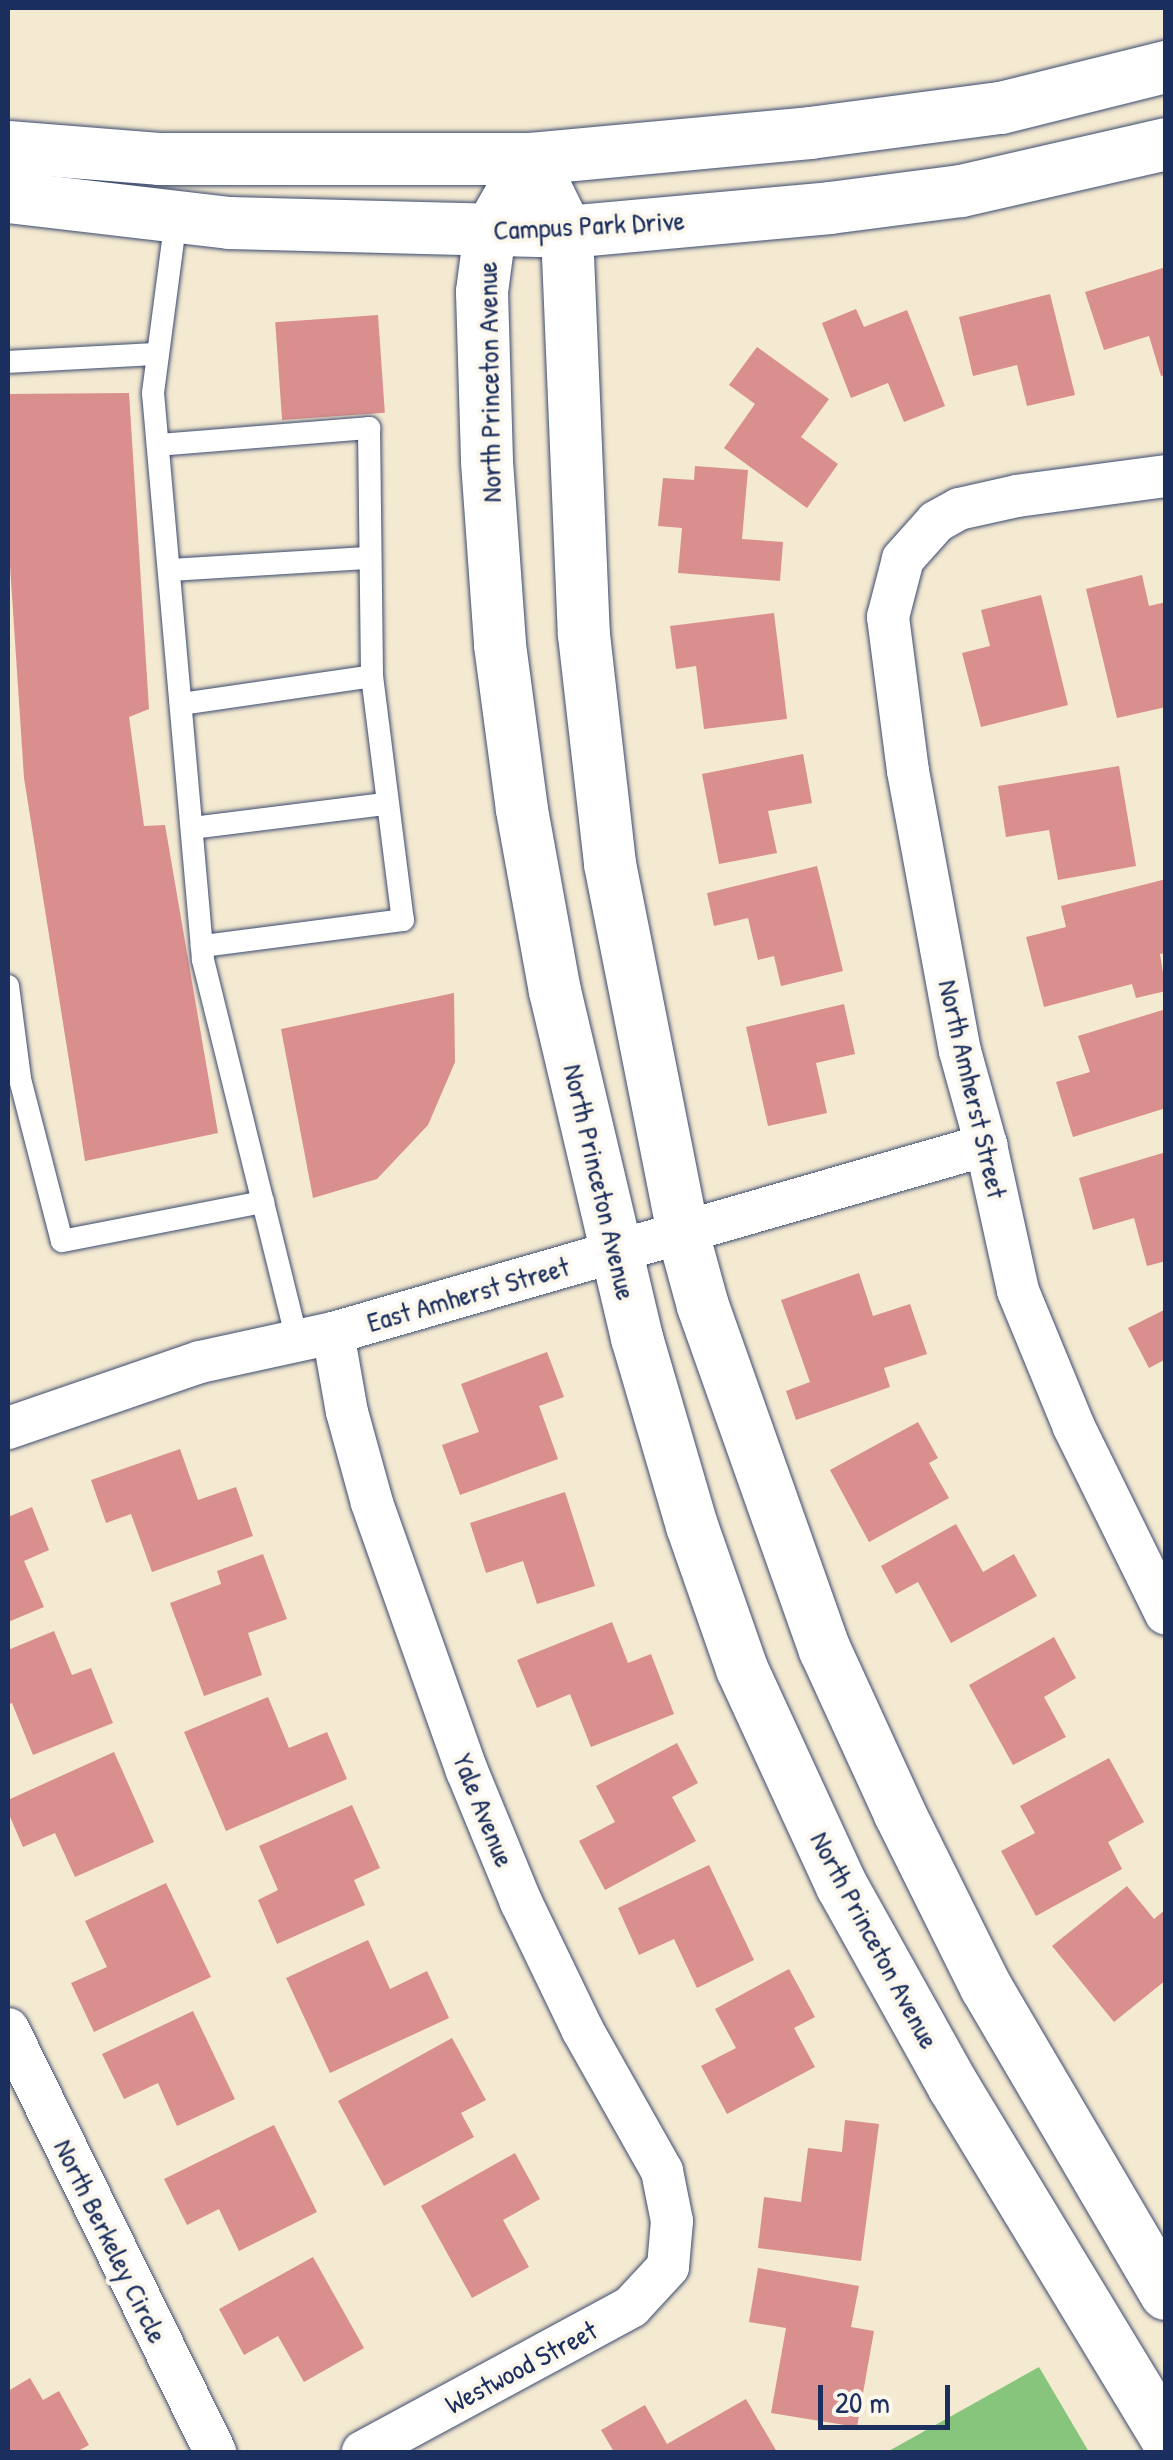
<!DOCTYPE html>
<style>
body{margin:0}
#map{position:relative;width:1173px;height:2460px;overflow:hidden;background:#f4e9d1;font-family:"Patrick Hand",sans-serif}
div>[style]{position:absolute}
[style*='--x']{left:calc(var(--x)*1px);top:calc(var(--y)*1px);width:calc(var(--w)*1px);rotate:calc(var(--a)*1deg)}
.green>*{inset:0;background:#87c57c}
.building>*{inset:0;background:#d98f8e;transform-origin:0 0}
.roads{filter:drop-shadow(0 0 2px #3c4b6f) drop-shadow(0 0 2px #3c4b6f)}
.service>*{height:22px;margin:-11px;padding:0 11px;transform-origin:11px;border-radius:11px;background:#fff}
.minor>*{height:42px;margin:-21px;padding:0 21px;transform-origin:21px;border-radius:21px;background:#fff}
.tertiary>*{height:52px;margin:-26px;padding:0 26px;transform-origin:26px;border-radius:26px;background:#fff}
span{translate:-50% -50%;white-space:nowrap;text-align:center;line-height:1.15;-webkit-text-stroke:8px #fbf7ec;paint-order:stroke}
.street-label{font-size:28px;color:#1b2f5e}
.frame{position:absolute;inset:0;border:10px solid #1b2f5e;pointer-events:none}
.scale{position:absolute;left:818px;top:2385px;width:132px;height:45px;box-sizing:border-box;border:5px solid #1b2f5e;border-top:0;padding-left:12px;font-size:30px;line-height:35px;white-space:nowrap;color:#1b2f5e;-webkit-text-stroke:8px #fbf7ec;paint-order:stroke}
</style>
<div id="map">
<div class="green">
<div style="clip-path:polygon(1039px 2367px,1089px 2452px,887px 2452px)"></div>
</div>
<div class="building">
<div style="clip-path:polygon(1166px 267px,1166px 375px,1161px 376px,1149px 336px,1104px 350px,1085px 292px)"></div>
<div style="clip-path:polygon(1050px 294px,1075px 395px,1027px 406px,1017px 365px,973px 376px,959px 317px)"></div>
<div style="clip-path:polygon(856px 309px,864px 327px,907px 310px,945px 406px,904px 422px,888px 383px,851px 398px,822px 323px)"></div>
<div style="left:378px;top:315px;width:98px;height:103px;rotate:86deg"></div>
<div style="clip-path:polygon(757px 347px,829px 399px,801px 437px,838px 464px,807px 508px,724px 448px,755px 404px,729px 385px)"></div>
<div style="clip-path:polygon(129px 393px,149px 709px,129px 717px,144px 826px,165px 825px,218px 1133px,85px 1161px,24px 778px,8px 535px,8px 394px)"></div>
<div style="clip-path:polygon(695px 466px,748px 470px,742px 539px,783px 542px,780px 581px,678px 573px,682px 528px,658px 526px,663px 478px,694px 480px)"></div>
<div style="clip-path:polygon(1142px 575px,1149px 606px,1166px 602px,1166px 707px,1117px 718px,1086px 589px)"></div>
<div style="clip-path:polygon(1041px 595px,1068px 705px,981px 727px,962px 653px,990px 646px,981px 610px)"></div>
<div style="clip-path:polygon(774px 613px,787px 719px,704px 729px,696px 666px,676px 669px,670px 626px)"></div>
<div style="clip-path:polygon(803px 754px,812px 803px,768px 811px,777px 853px,719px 864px,702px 774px)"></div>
<div style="clip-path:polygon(1119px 766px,1136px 866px,1058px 880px,1049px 830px,1006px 837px,998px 786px)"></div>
<div style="clip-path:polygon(817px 866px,843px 971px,781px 986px,774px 956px,758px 960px,748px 918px,714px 926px,707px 893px)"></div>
<div style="clip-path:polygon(1166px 879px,1166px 953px,1160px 954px,1166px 991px,1136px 998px,1132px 984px,1044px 1007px,1026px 937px,1066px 927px,1061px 906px)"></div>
<div style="clip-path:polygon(454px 993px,455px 1062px,428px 1125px,377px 1179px,313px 1198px,281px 1029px)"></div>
<div style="clip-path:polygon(844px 1004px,855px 1054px,816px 1063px,827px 1113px,768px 1126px,746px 1027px)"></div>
<div style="clip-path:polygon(1166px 1009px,1166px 1108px,1073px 1137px,1056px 1082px,1090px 1072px,1078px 1036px)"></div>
<div style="clip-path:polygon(1166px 1152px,1166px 1261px,1147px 1266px,1134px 1218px,1093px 1230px,1079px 1178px)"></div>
<div style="clip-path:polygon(859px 1273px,873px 1316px,910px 1304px,927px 1354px,884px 1368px,890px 1387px,796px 1420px,786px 1391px,810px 1382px,781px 1300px)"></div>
<div style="clip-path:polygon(1166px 1309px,1166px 1359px,1149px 1368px,1128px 1328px)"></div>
<div style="clip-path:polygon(547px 1352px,564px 1397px,539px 1406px,558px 1459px,460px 1495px,442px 1445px,479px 1432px,461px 1384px)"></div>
<div style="clip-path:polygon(918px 1422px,938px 1458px,929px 1463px,949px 1498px,869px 1542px,830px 1470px)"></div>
<div style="clip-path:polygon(180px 1449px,198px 1500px,236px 1487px,253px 1536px,152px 1572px,131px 1514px,106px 1523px,91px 1480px)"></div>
<div style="clip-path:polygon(565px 1492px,595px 1586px,537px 1604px,523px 1561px,486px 1573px,470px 1523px)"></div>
<div style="clip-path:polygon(32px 1507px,49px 1550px,24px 1561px,44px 1607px,8px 1622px,8px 1517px)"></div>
<div style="clip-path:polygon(956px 1524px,983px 1572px,1014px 1554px,1037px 1596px,951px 1643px,918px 1582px,896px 1594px,881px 1566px)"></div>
<div style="clip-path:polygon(263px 1554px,287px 1619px,248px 1633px,262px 1675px,204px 1696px,170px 1603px,221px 1584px,217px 1571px)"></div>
<div style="clip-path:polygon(612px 1622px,628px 1663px,651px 1654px,674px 1714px,591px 1747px,570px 1694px,537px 1708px,517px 1660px)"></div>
<div style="clip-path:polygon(54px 1631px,72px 1675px,91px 1668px,113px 1723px,33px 1755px,12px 1703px,8px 1705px,8px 1650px)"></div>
<div style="clip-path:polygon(1054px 1637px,1076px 1678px,1044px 1697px,1066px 1737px,1013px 1765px,969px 1685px)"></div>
<div style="clip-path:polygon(268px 1697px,289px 1748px,327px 1732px,347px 1779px,226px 1831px,184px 1732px)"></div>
<div style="clip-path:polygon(677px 1743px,698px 1783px,672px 1797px,696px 1841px,605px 1890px,579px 1841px,615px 1822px,596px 1786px)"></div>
<div style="clip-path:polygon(114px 1752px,154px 1842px,75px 1877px,55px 1833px,23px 1847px,8px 1812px,8px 1800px)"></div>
<div style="clip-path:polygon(1109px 1758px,1144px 1822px,1108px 1842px,1122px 1869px,1036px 1916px,1001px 1851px,1035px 1833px,1020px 1806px)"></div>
<div style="clip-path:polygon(352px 1805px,380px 1868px,354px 1880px,365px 1905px,277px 1944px,258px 1900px,278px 1890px,259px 1846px)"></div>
<div style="clip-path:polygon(709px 1865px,754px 1960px,697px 1988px,674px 1939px,639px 1955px,618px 1908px)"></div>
<div style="clip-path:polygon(166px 1883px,211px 1977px,94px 2032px,71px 1983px,107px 1967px,85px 1921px)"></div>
<div style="clip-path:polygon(1127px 1886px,1154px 1919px,1166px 1909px,1166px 1980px,1114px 2022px,1052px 1946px)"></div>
<div style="clip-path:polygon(368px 1940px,390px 1989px,427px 1971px,449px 2018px,330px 2073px,286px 1978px)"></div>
<div style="clip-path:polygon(789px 1969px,815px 2017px,794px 2028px,815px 2067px,727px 2114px,701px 2066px,736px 2048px,715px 2009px)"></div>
<div style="clip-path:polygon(193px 2011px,235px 2099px,177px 2126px,158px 2083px,124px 2099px,102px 2054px)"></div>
<div style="clip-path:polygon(452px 2038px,486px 2100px,461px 2113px,474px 2137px,384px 2186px,338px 2101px)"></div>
<div style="clip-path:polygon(845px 2120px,879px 2124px,861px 2261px,758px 2248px,764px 2197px,801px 2202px,808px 2148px,842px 2152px)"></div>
<div style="clip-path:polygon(274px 2125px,317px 2212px,239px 2251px,219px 2209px,187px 2225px,164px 2179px)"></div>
<div style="clip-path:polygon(515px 2153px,540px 2199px,503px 2220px,529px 2267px,472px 2298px,421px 2206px)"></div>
<div style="clip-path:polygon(313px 2257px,364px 2348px,304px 2382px,278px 2336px,244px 2355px,219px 2309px)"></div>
<div style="clip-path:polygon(758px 2268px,859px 2286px,851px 2327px,874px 2331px,857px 2427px,771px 2413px,786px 2328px,749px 2322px)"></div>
<div style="clip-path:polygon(30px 2378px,43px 2400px,59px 2391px,89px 2445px,76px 2452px,8px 2452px,8px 2391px)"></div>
<div style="clip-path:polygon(746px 2399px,777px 2452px,614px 2452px,601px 2430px,645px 2405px,667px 2444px)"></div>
</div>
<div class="roads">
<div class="service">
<div style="--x:176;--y:218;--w:177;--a:97.5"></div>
<div style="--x:153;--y:393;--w:569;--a:84.96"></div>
<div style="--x:203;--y:960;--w:392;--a:76.1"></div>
<div style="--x:8;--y:362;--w:150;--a:-3.1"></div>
<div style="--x:158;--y:445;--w:212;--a:-4.6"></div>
<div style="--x:369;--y:428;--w:248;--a:89.3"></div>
<div style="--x:372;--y:676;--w:246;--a:82.8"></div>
<div style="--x:403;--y:920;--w:203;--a:172.6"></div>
<div style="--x:169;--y:570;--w:199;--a:-3.5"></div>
<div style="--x:181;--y:704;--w:193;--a:-8.3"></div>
<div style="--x:192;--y:828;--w:195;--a:-7.1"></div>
<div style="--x:8;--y:986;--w:94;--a:82.6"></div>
<div style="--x:20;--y:1079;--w:167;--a:75.5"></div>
<div style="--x:62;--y:1241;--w:205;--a:-11"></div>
</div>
<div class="minor">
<div style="--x:1166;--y:476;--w:150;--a:172.4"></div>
<div style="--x:1017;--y:496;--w:59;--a:167.4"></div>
<div style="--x:959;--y:509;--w:26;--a:151"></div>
<div style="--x:936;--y:522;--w:50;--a:131.7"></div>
<div style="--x:903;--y:559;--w:60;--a:104.5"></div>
<div style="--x:888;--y:617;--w:155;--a:82.6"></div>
<div style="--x:908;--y:771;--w:285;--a:79.5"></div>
<div style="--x:960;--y:1051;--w:98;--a:74.5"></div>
<div style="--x:986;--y:1145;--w:149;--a:77.6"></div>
<div style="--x:1018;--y:1291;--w:147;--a:67.6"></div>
<div style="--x:1074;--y:1427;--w:208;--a:63.8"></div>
<div style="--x:333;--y:1333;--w:80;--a:80"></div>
<div style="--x:347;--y:1412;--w:94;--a:74.6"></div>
<div style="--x:372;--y:1503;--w:284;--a:70.5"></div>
<div style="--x:467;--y:1771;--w:142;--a:67.6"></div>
<div style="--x:521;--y:1902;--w:141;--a:64.3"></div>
<div style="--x:582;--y:2029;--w:163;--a:60.6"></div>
<div style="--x:662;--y:2171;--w:51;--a:78.7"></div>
<div style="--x:672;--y:2221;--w:46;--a:95"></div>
<div style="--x:668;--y:2267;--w:54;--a:132.8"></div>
<div style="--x:631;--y:2307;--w:305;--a:151.6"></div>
<div style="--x:8;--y:1428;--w:203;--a:-19"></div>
<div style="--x:200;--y:1362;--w:136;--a:-12.3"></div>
<div style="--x:333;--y:1333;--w:680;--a:-16.06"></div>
<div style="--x:8;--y:2029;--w:471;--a:63.9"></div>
</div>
<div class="tertiary">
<div style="--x:8;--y:147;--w:151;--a:4.5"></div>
<div style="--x:159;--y:159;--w:372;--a:0"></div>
<div style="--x:531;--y:159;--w:280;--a:-5.3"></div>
<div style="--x:810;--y:133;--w:193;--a:-7.5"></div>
<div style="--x:1001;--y:108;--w:170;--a:-14"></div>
<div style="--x:531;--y:159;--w:83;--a:119.7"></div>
<div style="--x:490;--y:231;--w:62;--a:97.5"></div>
<div style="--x:482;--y:292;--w:170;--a:88.3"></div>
<div style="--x:487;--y:462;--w:183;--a:85.9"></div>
<div style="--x:500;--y:645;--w:166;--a:82.4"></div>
<div style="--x:522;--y:810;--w:184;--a:79.7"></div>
<div style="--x:555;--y:991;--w:357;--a:76.7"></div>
<div style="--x:637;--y:1338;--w:196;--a:73.7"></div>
<div style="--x:692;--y:1526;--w:151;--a:70.7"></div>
<div style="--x:742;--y:1669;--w:239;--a:65.3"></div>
<div style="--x:842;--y:1886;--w:230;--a:60.9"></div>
<div style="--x:954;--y:2087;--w:409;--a:58.8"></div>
<div style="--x:531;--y:159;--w:81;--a:63.7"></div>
<div style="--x:567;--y:232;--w:403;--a:87.6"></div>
<div style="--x:584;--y:635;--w:230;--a:83.5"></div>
<div style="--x:610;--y:864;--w:376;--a:78.8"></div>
<div style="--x:683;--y:1233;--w:76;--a:74.7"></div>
<div style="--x:703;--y:1306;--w:365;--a:70.5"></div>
<div style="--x:825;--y:1650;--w:180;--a:65.4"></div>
<div style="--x:900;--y:1814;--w:193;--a:63.6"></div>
<div style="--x:986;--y:1987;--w:356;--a:59.6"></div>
<div style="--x:8;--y:197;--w:223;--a:6.7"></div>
<div style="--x:229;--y:223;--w:338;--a:1.5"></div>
<div style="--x:567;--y:232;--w:264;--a:-5.2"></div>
<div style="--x:830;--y:208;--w:132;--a:-7.4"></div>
<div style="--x:961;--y:191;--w:210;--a:-12.9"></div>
</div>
</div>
<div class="street-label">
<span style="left:589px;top:225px;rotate:-3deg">Campus Park Drive</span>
<span style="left:489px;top:382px;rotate:-91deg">North Princeton Avenue</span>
<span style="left:973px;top:1089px;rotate:77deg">North Amherst Street</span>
<span style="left:600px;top:1182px;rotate:77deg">North Princeton Avenue</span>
<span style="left:468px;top:1294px;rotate:-16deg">East Amherst Street</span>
<span style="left:484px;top:1810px;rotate:68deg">Yale Avenue</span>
<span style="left:875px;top:1940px;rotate:62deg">North Princeton Avenue</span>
<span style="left:111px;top:2241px;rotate:64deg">North Berkeley Circle</span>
<span style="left:521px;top:2367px;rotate:-28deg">Westwood Street</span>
</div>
<div class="frame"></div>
<div class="scale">20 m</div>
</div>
